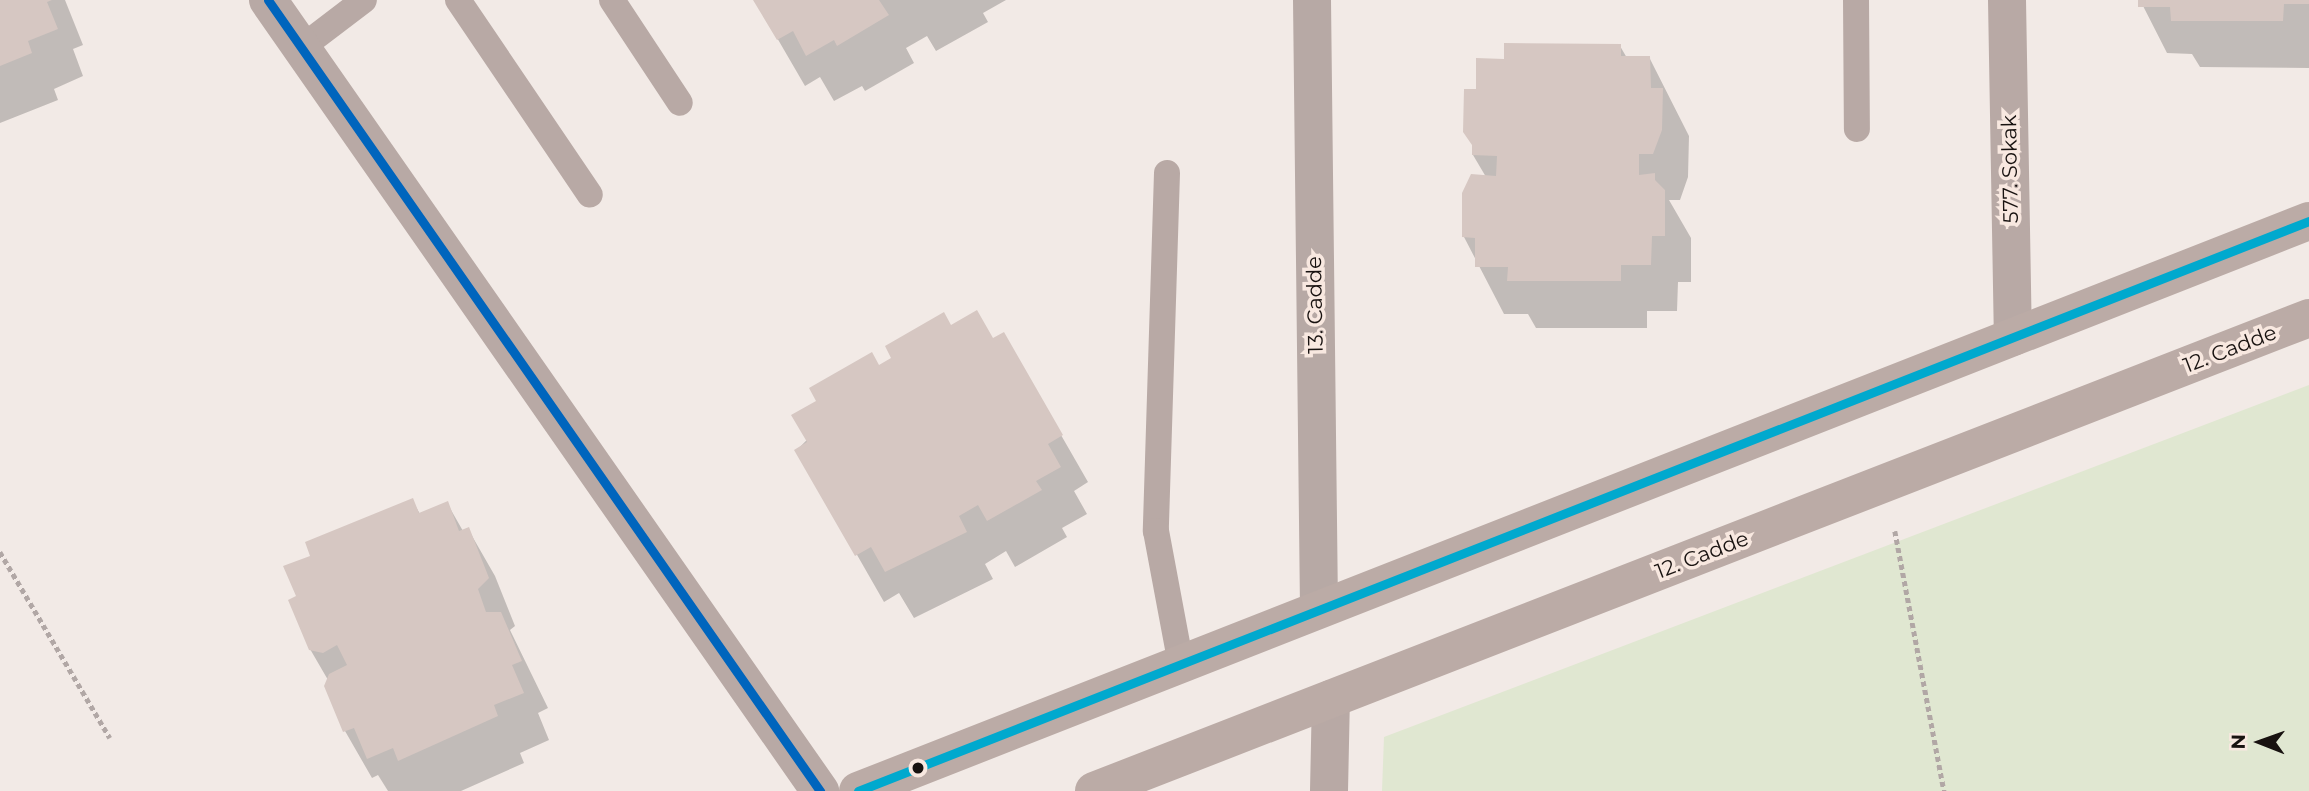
<!DOCTYPE html>
<style>
body{margin:0}
#map{position:relative;width:2309px;height:791px;overflow:hidden;background:#f2eae6;font-family:Montserrat,sans-serif}
div>[style]{position:absolute}
[style*='--x']{left:calc(var(--x)*1px);top:calc(var(--y)*1px);width:calc(var(--w)*1px);rotate:calc(var(--a)*1deg)}
.green>*{inset:0;background:#e0e7d1}
.shadow>*{inset:0;background:#0003}
.building>*{inset:0;background:#d6c7c2}
.path>*{height:4.5px;margin-top:-2.25px;transform-origin:0;background:repeating-linear-gradient(90deg,#b1a7a5 0 5px,transparent 0 8.5px)}
.lane>*{height:26px;margin:-13px;padding:0 13px;transform-origin:13px;border-radius:13px;background:#b8a9a5}
.street>*{height:38px;margin:-19px;padding:0 19px;transform-origin:19px;border-radius:19px;background:#b8a9a5}
.secondary>*{height:38px;margin:-19px;padding:0 19px;transform-origin:19px;border-radius:19px;background:#b7a9a5}
.primary>*{height:38px;margin:-19px;padding:0 19px;transform-origin:19px;border-radius:19px;background:#bbaba6}
.bus-1>*{height:9px;margin:-4.5px;padding:0 4.5px;transform-origin:4.5px;border-radius:4.5px;background:#0065bd}
.bus-2>*{height:9px;margin:-4.5px;padding:0 4.5px;transform-origin:4.5px;border-radius:4.5px;background:#00a9ce}
.dots>*{width:19px;height:19px;translate:-50% -50%;box-sizing:border-box;border:4px solid #f8e8e0;border-radius:50%}
span{translate:-50% -50%;white-space:nowrap;text-align:center;line-height:1.15;-webkit-text-stroke:7px #f8e8e0;paint-order:stroke}
.street-label{font-size:21px;color:#181210}
.north{position:absolute;left:2225px;top:707px;width:70px;height:70px;-webkit-text-stroke:5px #f8e8e0;paint-order:stroke;rotate:271deg;font-size:19px;font-weight:700;line-height:28px;text-align:center;color:#181210}
.north::after{content:'';display:block;margin:auto;width:24px;height:32px;background:#181210;clip-path:polygon(50% 0,100% 100%,50% 72%,0 100%)}
</style>
<div id="map">
<div class="green">
<div style="clip-path:polygon(2309px 385px,2309px 791px,1382px 791px,1384px 737px)"></div>
</div>
<div class="shadow">
<div style="clip-path:polygon(0 0,65px 0,83px 45px,73px 49px,83px 76px,54px 89px,58px 100px,0 123px)"></div>
<div style="clip-path:polygon(755px 0,1006px 0,983px 13px,988px 22px,936px 51px,927px 36px,906px 48px,914px 63px,865px 91px,862px 86px,834px 101px,820px 77px,805px 86px)"></div>
<div style="clip-path:polygon(2140px 0,2309px 0,2309px 68px,2200px 67px,2192px 54px,2167px 53px)"></div>
<div style="clip-path:polygon(1620px 46px,1627px 58px,1649px 57px,1689px 136px,1688px 177px,1680px 200px,1669px 200px,1691px 238px,1691px 282px,1678px 282px,1677px 311px,1647px 311px,1647px 328px,1536px 328px,1528px 314px,1504px 314px,1464px 237px,1486px 177px,1473px 155px,1477px 91px,1505px 61px)"></div>
<div style="clip-path:polygon(951px 327px,992px 340px,1003px 334px,1088px 482px,1074px 491px,1087px 514px,1062px 528px,1067px 537px,1015px 567px,1006px 551px,985px 564px,993px 579px,914px 618px,899px 593px,884px 602px,797px 450px,878px 367px)"></div>
<div style="clip-path:polygon(412px 500px,420px 514px,447px 503px,463px 531px,468px 529px,495px 576px,515px 626px,510px 630px,548px 708px,538px 713px,549px 740px,520px 753px,524px 763px,461px 791px,388px 791px,378px 775px,372px 778px,345px 731px,328px 680px,310px 649px,298px 597px,313px 556px)"></div>
</div>
<div class="building">
<div style="clip-path:polygon(0 0,52px 0,47px 2px,58px 29px,28px 41px,32px 53px,0 66px)"></div>
<div style="clip-path:polygon(753px 0,879px 0,889px 15px,837px 46px,834px 40px,806px 56px,793px 31px,777px 40px)"></div>
<div style="clip-path:polygon(2138px 0,2309px 0,2309px 4px,2284px 4px,2283px 21px,2171px 21px,2170px 7px,2138px 7px)"></div>
<div style="clip-path:polygon(1504px 43px,1621px 44px,1621px 56px,1650px 56px,1651px 88px,1663px 88px,1662px 130px,1653px 154px,1639px 154px,1639px 175px,1655px 173px,1655px 180px,1665px 190px,1665px 236px,1652px 236px,1651px 265px,1621px 265px,1621px 281px,1507px 281px,1508px 267px,1475px 267px,1475px 238px,1462px 237px,1462px 193px,1471px 174px,1496px 176px,1497px 156px,1472px 155px,1472px 145px,1463px 132px,1464px 89px,1476px 89px,1476px 58px,1504px 59px)"></div>
<div style="clip-path:polygon(977px 310px,993px 338px,1004px 332px,1063px 435px,1048px 444px,1061px 467px,1036px 481px,1042px 490px,987px 521px,978px 505px,959px 516px,967px 532px,885px 572px,871px 547px,855px 556px,794px 450px,807px 442px,791px 415px,816px 401px,809px 388px,872px 352px,879px 365px,891px 358px,885px 346px,944px 312px,951px 325px)"></div>
<div style="clip-path:polygon(413px 498px,419px 513px,448px 501px,459px 531px,469px 527px,489px 578px,478px 589px,486px 612px,501px 612px,522px 661px,512px 665px,524px 693px,494px 705px,498px 716px,398px 761px,393px 748px,367px 759px,354px 728px,343px 732px,324px 686px,329px 674px,347px 665px,337px 645px,323px 653px,309px 650px,288px 600px,296px 596px,283px 566px,310px 556px,305px 542px)"></div>
</div>
<div class="path">
<div style="--x:1895;--y:531;--w:265;--a:79.3"></div>
<div style="--x:0;--y:552;--w:216;--a:59.4"></div>
</div>
<div class="lane">
<div style="--x:458;--y:0;--w:235;--a:55.9"></div>
<div style="--x:612;--y:0;--w:123;--a:56.6"></div>
<div style="--x:1856;--y:0;--w:129;--a:89.6"></div>
<div style="--x:301;--y:48;--w:79;--a:-37.3"></div>
<div style="--x:1167;--y:173;--w:358;--a:91.8"></div>
<div style="--x:1156;--y:531;--w:135;--a:79.4"></div>
</div>
<div class="street">
<div style="--x:268;--y:0;--w:965;--a:55.09"></div>
<div style="--x:2007;--y:0;--w:337;--a:89"></div>
<div style="--x:1329;--y:791;--w:92;--a:-88.8"></div>
</div>
<div class="secondary">
<div style="--x:1312;--y:0;--w:609;--a:89.34"></div>
</div>
<div class="primary">
<div style="--x:858;--y:791;--w:1559;--a:-21.45"></div>
<div style="--x:1094;--y:791;--w:1304;--a:-21.27"></div>
</div>
<div class="bus-1">
<div style="--x:268;--y:0;--w:965;--a:55.09"></div>
</div>
<div class="bus-2">
<div style="--x:858;--y:791;--w:1559;--a:-21.45"></div>
</div>
<div class="dots">
<div style="left:918px;top:768px;background:#181210"></div>
</div>
<div class="street-label">
<span style="left:2010px;top:169px;rotate:-91deg">577. Sokak</span>
<span style="left:1315px;top:305px;rotate:-91deg">13. Cadde</span>
<span style="left:2230px;top:349px;rotate:-21deg">12. Cadde</span>
<span style="left:1702px;top:555px;rotate:-21deg">12. Cadde</span>
</div>
<div class="north">N</div>
</div>
